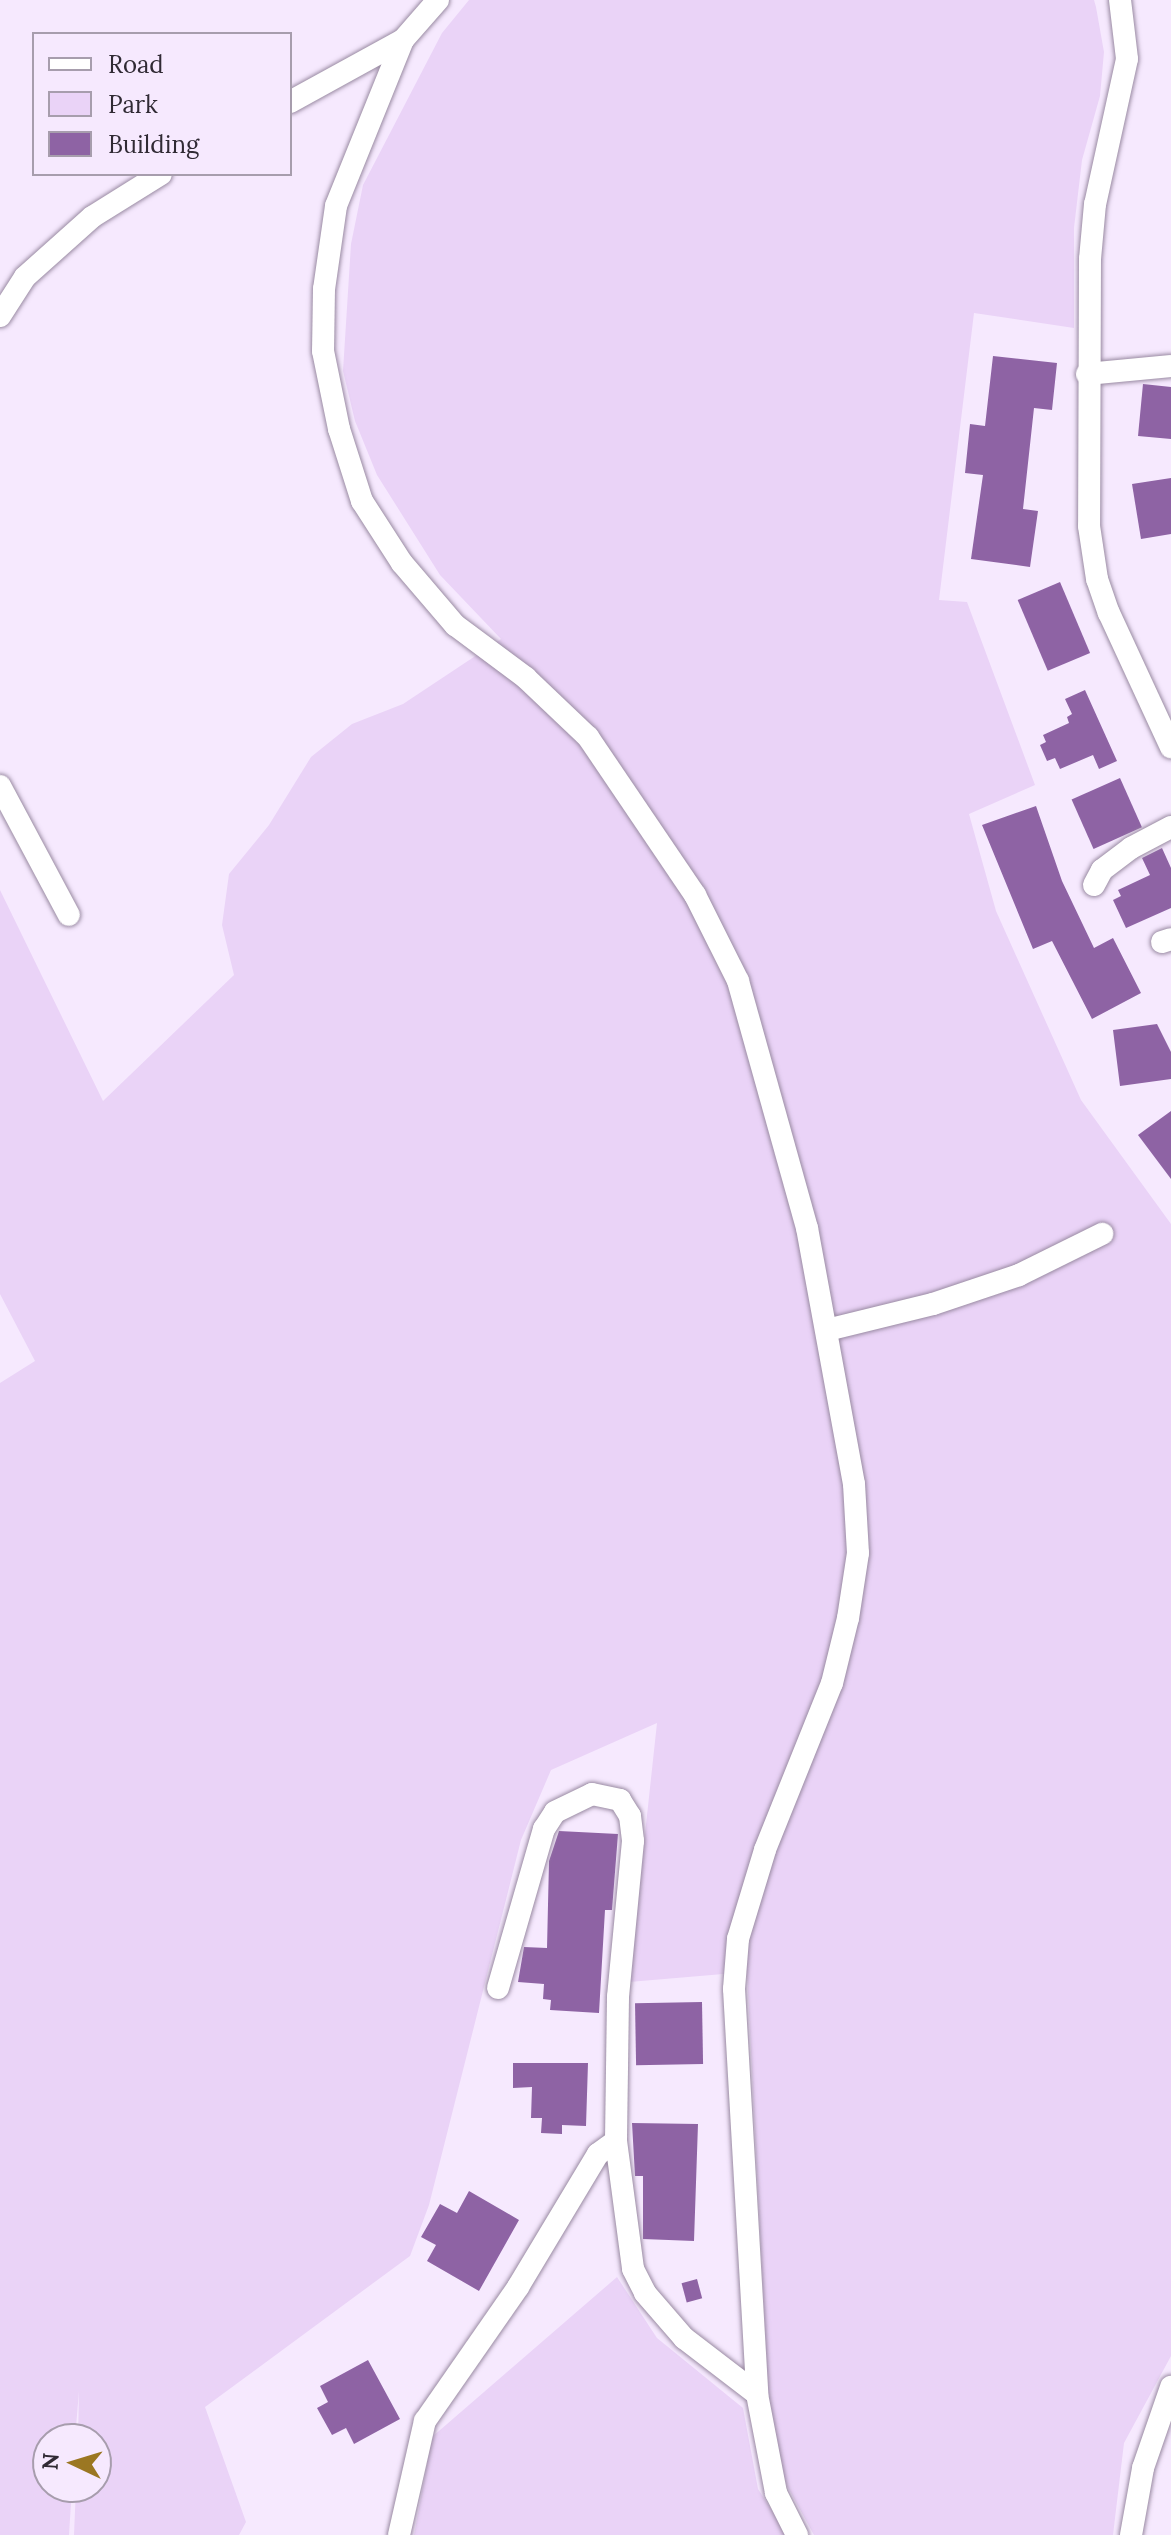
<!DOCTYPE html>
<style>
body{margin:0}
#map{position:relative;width:1171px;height:2535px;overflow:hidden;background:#f6e9fe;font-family:Lora,serif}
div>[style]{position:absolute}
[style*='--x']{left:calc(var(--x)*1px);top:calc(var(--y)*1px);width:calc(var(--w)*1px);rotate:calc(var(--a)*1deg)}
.green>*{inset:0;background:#ead3f7}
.building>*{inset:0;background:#8e63a4;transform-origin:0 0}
.roads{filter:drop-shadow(0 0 2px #998aa2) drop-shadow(0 0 2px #998aa2)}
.minor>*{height:22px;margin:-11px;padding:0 11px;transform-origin:11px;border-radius:11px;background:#fff}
span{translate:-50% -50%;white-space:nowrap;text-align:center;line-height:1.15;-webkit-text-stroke:8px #f6e9fe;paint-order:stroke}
.legend{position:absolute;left:32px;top:32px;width:260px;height:144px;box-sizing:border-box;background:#f6e9fe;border:2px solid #a79dad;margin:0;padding:10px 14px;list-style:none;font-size:24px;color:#302a34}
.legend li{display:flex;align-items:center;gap:16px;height:40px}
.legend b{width:40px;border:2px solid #a79dad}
.north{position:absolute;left:32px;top:2423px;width:80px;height:80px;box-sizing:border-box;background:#f6e9fe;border:2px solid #a79dad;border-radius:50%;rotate:274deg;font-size:22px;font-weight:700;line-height:32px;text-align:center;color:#302a34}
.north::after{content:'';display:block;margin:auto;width:28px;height:36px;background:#9b7722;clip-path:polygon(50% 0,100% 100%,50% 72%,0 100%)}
</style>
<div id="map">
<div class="green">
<div style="clip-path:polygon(469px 0,1094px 0,1096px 7px,1104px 52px,1100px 96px,1082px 160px,1074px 228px,1074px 328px,974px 313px,939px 600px,967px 602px,1035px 785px,969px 814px,996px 911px,1081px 1100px,1171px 1224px,1171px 2356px,1124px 2443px,1113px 2535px,814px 2535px,786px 2484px,770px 2429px,747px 1972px,629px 1982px,657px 1723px,551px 1770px,521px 1840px,429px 2205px,410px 2256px,205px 2407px,246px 2522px,239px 2535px,74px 2535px,76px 2487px,96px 2487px,96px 2439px,78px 2439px,79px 2391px,75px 2439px,48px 2439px,48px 2487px,72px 2487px,69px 2535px,0 2535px,0 1383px,35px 1361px,0 1294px,0 890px,103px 1101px,234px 975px,222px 925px,229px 874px,269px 825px,311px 757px,352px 724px,403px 704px,501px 639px,440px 575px,377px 475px,355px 421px,343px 371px,351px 244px,363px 185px,442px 33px)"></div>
<div style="clip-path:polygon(617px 2277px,657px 2338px,743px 2408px,758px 2489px,788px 2535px,414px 2535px,432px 2437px)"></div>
</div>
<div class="building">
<div style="clip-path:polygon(993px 356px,1057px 363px,1052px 410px,1034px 408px,1023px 509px,1038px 511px,1030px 567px,971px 559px,983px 475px,965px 473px,970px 424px,985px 426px)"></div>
<div style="clip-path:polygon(1143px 384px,1171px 387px,1171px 439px,1138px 436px)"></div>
<div style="clip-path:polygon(1171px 478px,1171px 534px,1141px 539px,1132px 484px)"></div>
<div style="left:1060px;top:582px;width:77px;height:46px;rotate:67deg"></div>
<div style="clip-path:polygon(1085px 690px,1117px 761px,1099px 769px,1093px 755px,1060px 769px,1055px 758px,1047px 761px,1040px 745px,1046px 742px,1043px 735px,1069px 723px,1067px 717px,1072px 714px,1065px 699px)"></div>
<div style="left:1120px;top:778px;width:54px;height:53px;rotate:66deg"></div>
<div style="clip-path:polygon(1036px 806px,1062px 881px,1094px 948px,1113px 938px,1141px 993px,1092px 1019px,1052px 941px,1033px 949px,982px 825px)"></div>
<div style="clip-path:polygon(1162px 848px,1171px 868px,1171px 908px,1126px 928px,1113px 900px,1121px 896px,1118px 890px,1150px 875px,1142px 858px)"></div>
<div style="clip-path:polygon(1157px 1024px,1171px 1052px,1171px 1079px,1120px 1086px,1113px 1030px)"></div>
<div style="clip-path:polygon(1171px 1111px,1171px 1179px,1138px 1135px)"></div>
<div style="clip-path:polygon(559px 1831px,618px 1834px,612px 1910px,605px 1910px,599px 2013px,550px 2010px,551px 2000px,543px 1999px,544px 1984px,518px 1982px,524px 1947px,547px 1948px,549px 1861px)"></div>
<div style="left:702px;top:2002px;width:62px;height:67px;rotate:89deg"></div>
<div style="clip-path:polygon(513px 2063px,588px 2063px,586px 2126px,562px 2125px,562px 2134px,541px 2133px,542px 2118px,531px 2118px,532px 2087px,513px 2088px)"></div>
<div style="clip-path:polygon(632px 2123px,698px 2124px,694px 2241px,643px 2239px,643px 2176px,635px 2176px)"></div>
<div style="clip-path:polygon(469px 2191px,519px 2220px,479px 2291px,427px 2261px,436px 2245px,421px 2237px,440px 2204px,457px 2213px)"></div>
<div style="left:697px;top:2279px;width:20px;height:16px;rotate:75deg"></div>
<div style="clip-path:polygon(368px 2360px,400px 2419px,354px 2444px,346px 2428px,332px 2435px,317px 2408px,328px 2402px,320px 2386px)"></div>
</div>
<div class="roads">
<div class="minor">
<div style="--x:438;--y:0;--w:53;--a:131.2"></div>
<div style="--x:403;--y:40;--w:179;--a:112"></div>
<div style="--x:336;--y:206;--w:84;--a:98.2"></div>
<div style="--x:324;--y:289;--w:62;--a:90.9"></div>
<div style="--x:323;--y:351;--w:80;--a:78.4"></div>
<div style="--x:339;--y:429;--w:76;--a:72.3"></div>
<div style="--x:362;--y:501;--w:74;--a:57.2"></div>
<div style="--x:402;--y:563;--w:82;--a:49.5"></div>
<div style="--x:455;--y:625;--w:89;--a:36.7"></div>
<div style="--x:526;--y:678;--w:86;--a:43.6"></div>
<div style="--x:588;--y:737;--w:191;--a:55.9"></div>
<div style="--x:695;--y:895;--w:96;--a:63.4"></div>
<div style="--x:738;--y:981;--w:256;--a:74.4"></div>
<div style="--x:807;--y:1228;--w:260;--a:79.6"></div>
<div style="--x:854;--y:1484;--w:69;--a:86.7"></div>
<div style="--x:858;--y:1553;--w:66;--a:98.7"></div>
<div style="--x:848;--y:1618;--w:67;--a:103.8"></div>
<div style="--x:832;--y:1683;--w:180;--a:111.9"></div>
<div style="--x:765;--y:1850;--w:93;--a:106.9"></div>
<div style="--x:738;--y:1939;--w:50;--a:94.6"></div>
<div style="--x:734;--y:1989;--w:406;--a:86.7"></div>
<div style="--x:757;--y:2394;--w:101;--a:79.1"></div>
<div style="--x:776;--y:2493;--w:47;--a:63.4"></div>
<div style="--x:1120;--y:0;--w:59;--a:83.2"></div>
<div style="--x:1127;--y:59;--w:148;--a:102.4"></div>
<div style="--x:1095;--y:204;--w:55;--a:95.2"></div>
<div style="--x:1090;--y:259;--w:267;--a:90.2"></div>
<div style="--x:1089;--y:526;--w:54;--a:81.4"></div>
<div style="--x:1097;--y:579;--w:36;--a:71"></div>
<div style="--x:1109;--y:613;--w:148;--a:65.2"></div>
<div style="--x:290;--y:102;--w:129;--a:-28.8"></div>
<div style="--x:0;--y:316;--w:46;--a:-57.3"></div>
<div style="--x:25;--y:277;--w:90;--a:-41.8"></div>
<div style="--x:92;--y:217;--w:81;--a:-31.9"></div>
<div style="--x:1087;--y:374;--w:84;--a:-5.4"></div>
<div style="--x:0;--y:786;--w:146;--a:61.9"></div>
<div style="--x:1094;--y:885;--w:17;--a:-62"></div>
<div style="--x:1102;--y:870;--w:36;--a:-37"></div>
<div style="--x:1131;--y:848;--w:45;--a:-27.7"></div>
<div style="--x:1162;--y:942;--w:9;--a:-18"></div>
<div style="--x:827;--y:1330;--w:109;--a:-13.8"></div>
<div style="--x:933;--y:1304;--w:91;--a:-18.6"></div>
<div style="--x:1019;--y:1275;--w:93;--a:-26.3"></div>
<div style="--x:498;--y:1988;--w:166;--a:-73.9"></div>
<div style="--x:544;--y:1829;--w:20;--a:-57"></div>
<div style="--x:555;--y:1812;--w:41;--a:-25.9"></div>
<div style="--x:592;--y:1794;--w:29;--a:12"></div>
<div style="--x:620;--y:1800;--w:19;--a:58"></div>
<div style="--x:630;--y:1816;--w:25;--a:83"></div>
<div style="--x:633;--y:1841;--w:157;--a:95.5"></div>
<div style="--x:618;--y:1997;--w:144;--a:90.8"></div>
<div style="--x:399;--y:2535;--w:117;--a:-77.2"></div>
<div style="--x:425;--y:2421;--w:163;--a:-55.2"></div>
<div style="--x:518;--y:2287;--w:155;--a:-59"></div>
<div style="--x:598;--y:2154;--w:22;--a:-36"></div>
<div style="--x:616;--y:2141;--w:129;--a:82.4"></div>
<div style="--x:633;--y:2269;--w:27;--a:63"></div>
<div style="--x:645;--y:2293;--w:60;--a:49.1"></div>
<div style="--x:684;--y:2338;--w:92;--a:37.5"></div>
<div style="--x:1131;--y:2535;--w:68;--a:-79.8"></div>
<div style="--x:1143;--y:2468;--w:86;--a:-70.9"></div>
</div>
</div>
<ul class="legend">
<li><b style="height:10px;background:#fff"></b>Road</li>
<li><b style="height:22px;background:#ead3f7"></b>Park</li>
<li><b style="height:22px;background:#8e63a4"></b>Building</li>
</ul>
<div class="north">N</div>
</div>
